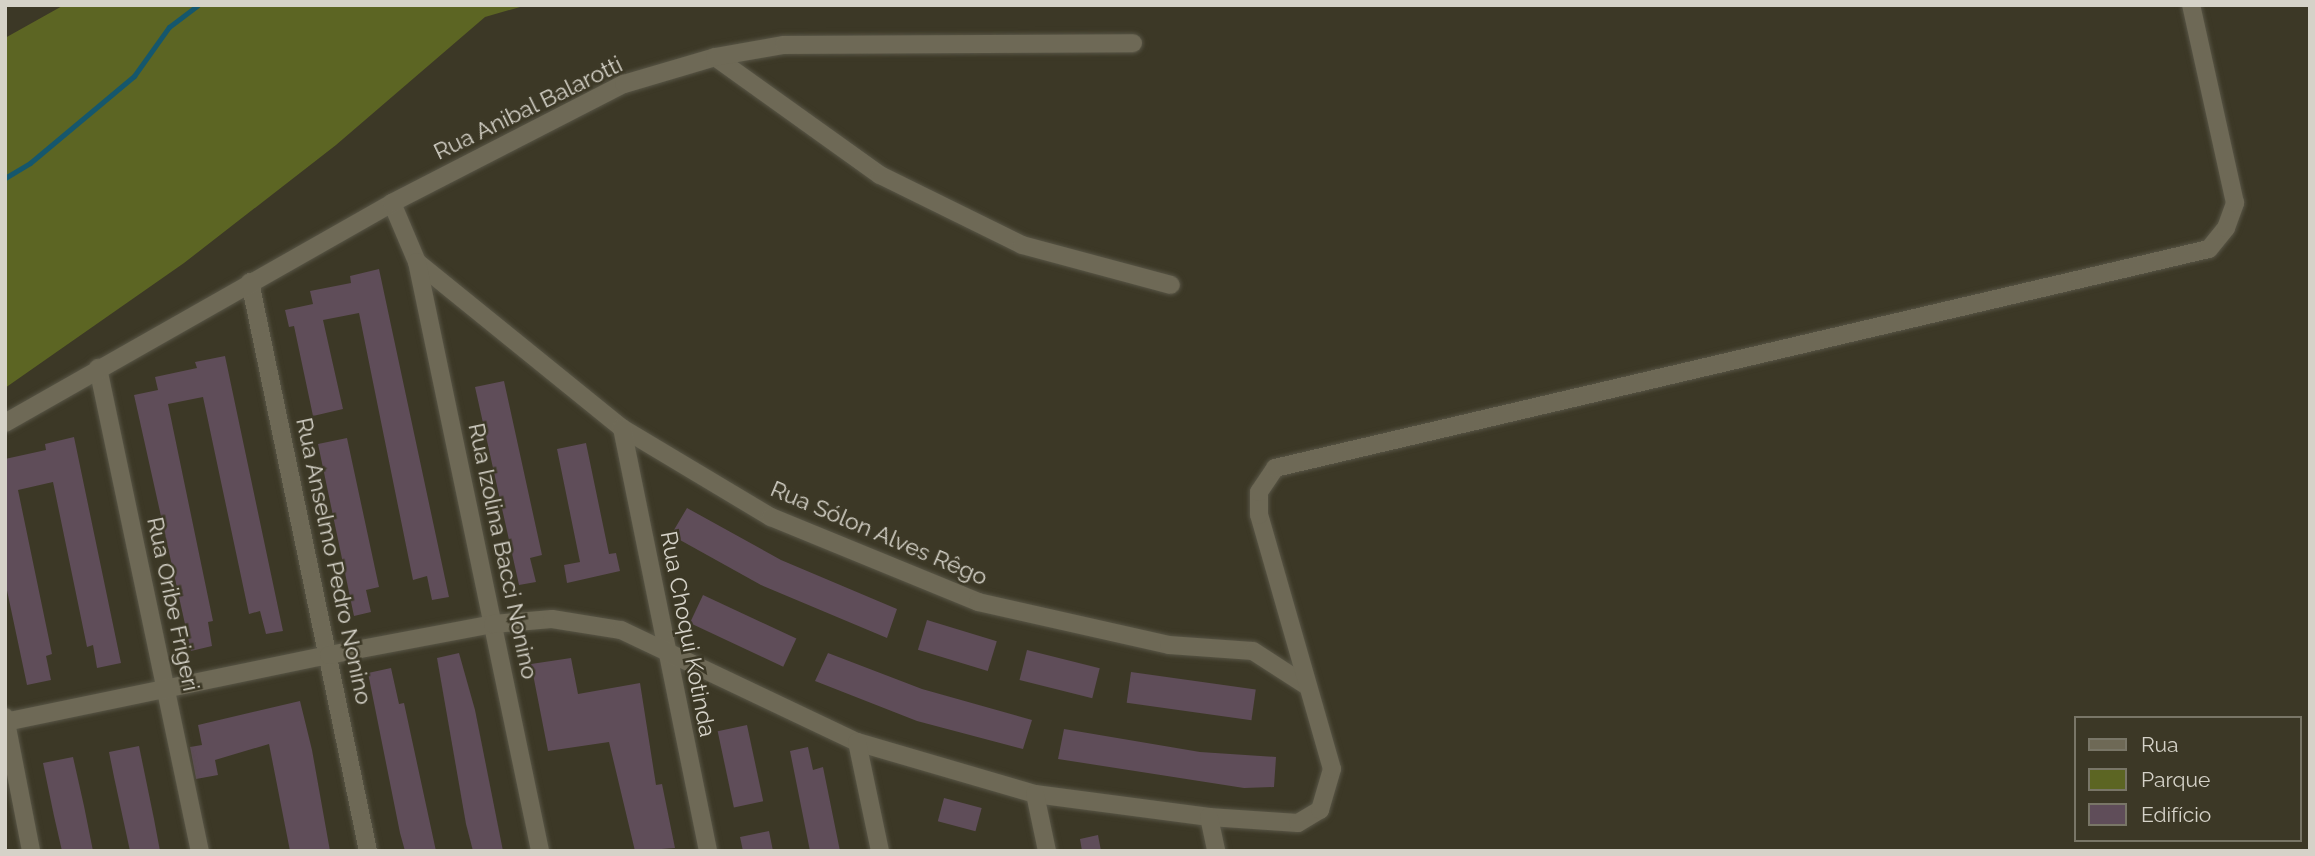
<!DOCTYPE html>
<meta charset="utf-8">
<style>
body{margin:0}
#map{position:relative;width:2315px;height:856px;overflow:hidden;background:#3c3826;font-family:Raleway,sans-serif}
div>[style]{position:absolute}
[style*='--x']{left:calc(var(--x)*1px);top:calc(var(--y)*1px);width:calc(var(--w)*1px);rotate:calc(var(--a)*1deg)}
.green>*{inset:0;background:#5c6523}
.stream>*{height:5px;margin:-2.5px;padding:0 2.5px;transform-origin:2.5px;border-radius:2.5px;background:#15576d}
.building>*{inset:0;background:#5f4d59;transform-origin:0 0}
.roads{filter:drop-shadow(0 0 2px #585546) drop-shadow(0 0 2px #585546)}
.street>*{height:18px;margin:-9px;padding:0 9px;transform-origin:9px;border-radius:9px;background:#6e6956}
span{translate:-50% -50%;white-space:nowrap;text-align:center;line-height:1.15;-webkit-text-stroke:5px #3c3826;paint-order:stroke}
.street-label{font-size:23px;color:#d5d2c8}
.frame{position:absolute;inset:0;border:7px solid #d5d2c8;pointer-events:none}
.legend{position:absolute;left:2074px;top:716px;width:228px;height:126px;box-sizing:border-box;background:#3c3826;border:2px solid #797667;margin:0;padding:9px 12px;list-style:none;font-size:21px;color:#d5d2c8}
.legend li{display:flex;align-items:center;gap:14px;height:35px}
.legend b{width:35px;border:2px solid #797667}
</style>
<div id="map">
<div class="green">
<div style="clip-path:polygon(64px 5px,527px 5px,485px 17px,336px 145px,184px 263px,5px 388px,5px 38px)"></div>
</div>
<div class="stream">
<div style="--x:5;--y:178;--w:29;--a:-31"></div>
<div style="--x:30;--y:163;--w:136;--a:-39.9"></div>
<div style="--x:134;--y:76;--w:60;--a:-54.5"></div>
<div style="--x:169;--y:27;--w:36;--a:-37"></div>
</div>
<div class="building">
<div style="clip-path:polygon(379px 269px,449px 597px,432px 600px,427px 576px,413px 580px,359px 313px,323px 320px,343px 409px,313px 416px,294px 326px,289px 327px,285px 310px,313px 304px,310px 291px,351px 283px,350px 276px)"></div>
<div style="clip-path:polygon(225px 356px,283px 631px,266px 634px,260px 611px,249px 614px,203px 397px,168px 404px,213px 621px,208px 622px,212px 646px,191px 651px,134px 395px,158px 390px,155px 377px,197px 368px,195px 362px)"></div>
<div style="clip-path:polygon(504px 381px,542px 555px,530px 558px,536px 582px,519px 585px,475px 387px)"></div>
<div style="clip-path:polygon(74px 437px,121px 663px,97px 668px,93px 645px,87px 647px,53px 482px,18px 490px,52px 654px,46px 656px,51px 680px,27px 685px,5px 581px,5px 459px,46px 450px,45px 444px)"></div>
<div style="clip-path:polygon(347px 438px,379px 587px,366px 590px,371px 612px,354px 616px,318px 444px)"></div>
<div style="clip-path:polygon(586px 443px,609px 554px,616px 553px,620px 571px,567px 583px,564px 565px,580px 562px,557px 449px)"></div>
<div style="clip-path:polygon(687px 508px,781px 560px,897px 609px,887px 638px,761px 585px,671px 535px)"></div>
<div style="left:703px;top:595px;width:103px;height:31px;rotate:25deg"></div>
<div style="left:927px;top:620px;width:73px;height:31px;rotate:17deg"></div>
<div style="left:1027px;top:650px;width:75px;height:31px;rotate:14deg"></div>
<div style="clip-path:polygon(459px 653px,475px 710px,503px 851px,473px 851px,466px 824px,437px 658px)"></div>
<div style="clip-path:polygon(828px 653px,922px 689px,1032px 720px,1023px 749px,917px 721px,815px 681px)"></div>
<div style="clip-path:polygon(571px 658px,578px 694px,640px 683px,656px 785px,662px 784px,675px 848px,635px 851px,609px 742px,548px 751px,531px 664px)"></div>
<div style="clip-path:polygon(391px 668px,399px 704px,404px 703px,436px 851px,405px 851px,400px 833px,368px 673px)"></div>
<div style="left:1131px;top:672px;width:126px;height:31px;rotate:8deg"></div>
<div style="clip-path:polygon(300px 701px,312px 750px,330px 851px,290px 851px,269px 744px,215px 760px,218px 775px,196px 779px,190px 747px,202px 745px,198px 725px)"></div>
<div style="left:747px;top:725px;width:78px;height:30px;rotate:78deg"></div>
<div style="clip-path:polygon(1064px 729px,1200px 752px,1276px 757px,1274px 787px,1244px 788px,1058px 759px)"></div>
<div style="clip-path:polygon(139px 746px,154px 819px,160px 851px,130px 851px,114px 777px,109px 752px)"></div>
<div style="clip-path:polygon(808px 747px,813px 770px,823px 767px,840px 851px,810px 851px,790px 751px)"></div>
<div style="clip-path:polygon(73px 757px,84px 806px,93px 851px,62px 851px,54px 816px,43px 763px)"></div>
<div style="left:944px;top:798px;width:39px;height:24px;rotate:15deg"></div>
<div style="clip-path:polygon(769px 831px,773px 851px,743px 851px,740px 837px)"></div>
<div style="clip-path:polygon(1098px 835px,1101px 851px,1082px 851px,1080px 839px)"></div>
</div>
<div class="roads">
<div class="street">
<div style="--x:715;--y:57;--w:203;--a:35.6"></div>
<div style="--x:880;--y:175;--w:158;--a:26.2"></div>
<div style="--x:1022;--y:245;--w:154;--a:15"></div>
<div style="--x:392;--y:203;--w:64;--a:67"></div>
<div style="--x:417;--y:262;--w:264;--a:39"></div>
<div style="--x:622;--y:428;--w:174;--a:30.9"></div>
<div style="--x:771;--y:517;--w:224;--a:22.3"></div>
<div style="--x:978;--y:602;--w:196;--a:12.7"></div>
<div style="--x:1169;--y:645;--w:84;--a:4.1"></div>
<div style="--x:1253;--y:651;--w:61;--a:32.9"></div>
<div style="--x:417;--y:262;--w:602;--a:78.2"></div>
<div style="--x:250;--y:282;--w:581;--a:78.28"></div>
<div style="--x:98;--y:368;--w:494;--a:78.1"></div>
<div style="--x:5;--y:423;--w:445;--a:-29.6"></div>
<div style="--x:392;--y:203;--w:261;--a:-27.2"></div>
<div style="--x:624;--y:84;--w:95;--a:-16.5"></div>
<div style="--x:715;--y:57;--w:70;--a:-9.9"></div>
<div style="--x:784;--y:45;--w:349;--a:-0.3"></div>
<div style="--x:622;--y:428;--w:432;--a:78.5"></div>
<div style="--x:5;--y:717;--w:136;--a:79"></div>
<div style="--x:5;--y:722;--w:331;--a:-11.7"></div>
<div style="--x:329;--y:655;--w:167;--a:-10.7"></div>
<div style="--x:493;--y:624;--w:59;--a:-4.8"></div>
<div style="--x:552;--y:619;--w:70;--a:9.1"></div>
<div style="--x:621;--y:630;--w:261;--a:25.4"></div>
<div style="--x:857;--y:742;--w:185;--a:16.3"></div>
<div style="--x:1035;--y:794;--w:176;--a:7.5"></div>
<div style="--x:1209;--y:817;--w:89;--a:3.9"></div>
<div style="--x:1298;--y:823;--w:26;--a:-31"></div>
<div style="--x:1320;--y:810;--w:43;--a:-73.7"></div>
<div style="--x:1332;--y:769;--w:264;--a:-106"></div>
<div style="--x:1259;--y:515;--w:23;--a:-90"></div>
<div style="--x:1259;--y:492;--w:29;--a:-56"></div>
<div style="--x:1275;--y:468;--w:959;--a:-13.2"></div>
<div style="--x:2209;--y:249;--w:27;--a:-51"></div>
<div style="--x:2226;--y:228;--w:27;--a:-70"></div>
<div style="--x:2235;--y:203;--w:203;--a:-102.5"></div>
<div style="--x:857;--y:742;--w:111;--a:78.1"></div>
<div style="--x:1035;--y:794;--w:58;--a:78.1"></div>
<div style="--x:1209;--y:817;--w:35;--a:78"></div>
</div>
</div>
<div class="street-label">
<span style="left:528px;top:108px;rotate:-26deg">Rua Anibal Balarotti</span>
<span style="left:879px;top:533px;rotate:23deg">Rua Sólon Alves Rêgo</span>
<span style="left:503px;top:551px;rotate:78deg">Rua Izolina Bacci Nonino</span>
<span style="left:334px;top:561px;rotate:78deg">Rua Anselmo Pedro Nonino</span>
<span style="left:173px;top:604px;rotate:78deg">Rua Oribe Frigeri</span>
<span style="left:688px;top:634px;rotate:79deg">Rua Choqui Kotinda</span>
</div>
<div class="frame"></div>
<ul class="legend">
<li><b style="height:9px;background:#6e6956"></b>Rua</li>
<li><b style="height:19px;background:#5c6523"></b>Parque</li>
<li><b style="height:19px;background:#5f4d59"></b>Edifício</li>
</ul>
</div>
